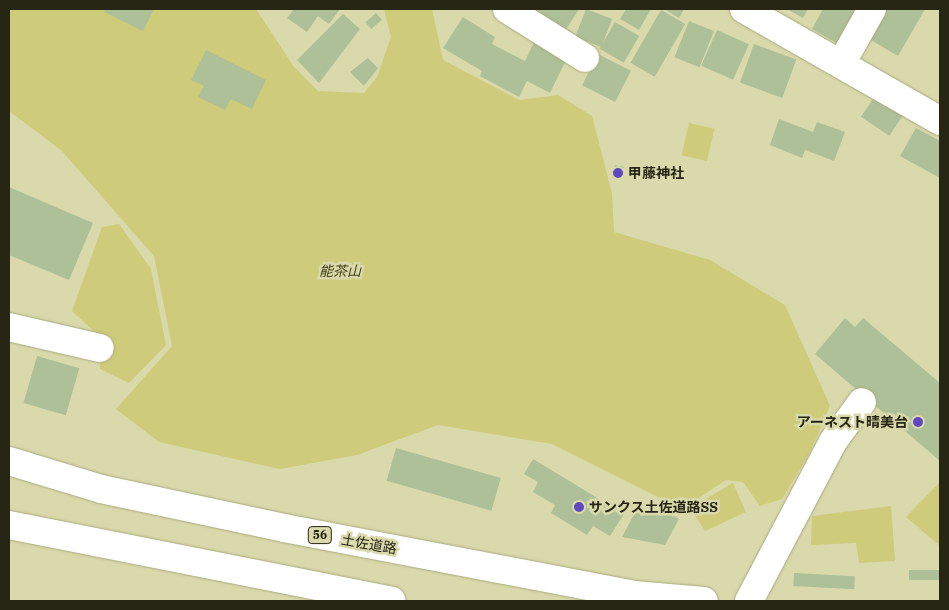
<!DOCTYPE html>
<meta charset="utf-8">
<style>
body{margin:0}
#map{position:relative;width:949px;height:610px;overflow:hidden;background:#d9d9ac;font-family:"IBM Plex Serif","Noto Sans JP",serif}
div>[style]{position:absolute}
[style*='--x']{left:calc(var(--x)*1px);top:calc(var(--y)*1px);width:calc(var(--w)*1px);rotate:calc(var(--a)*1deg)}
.green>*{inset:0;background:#cecb7a;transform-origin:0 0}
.building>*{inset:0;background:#aec097;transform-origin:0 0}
.roads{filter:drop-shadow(0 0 1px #aaaa7e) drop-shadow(0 0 1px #aaaa7e)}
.street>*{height:28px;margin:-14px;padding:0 14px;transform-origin:14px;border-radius:14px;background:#fff}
.highway>*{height:28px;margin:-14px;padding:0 14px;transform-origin:14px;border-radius:14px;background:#fff}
.dots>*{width:14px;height:14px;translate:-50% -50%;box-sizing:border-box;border:2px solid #d9d9ac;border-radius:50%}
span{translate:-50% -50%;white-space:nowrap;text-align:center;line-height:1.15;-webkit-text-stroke:5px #d9d9ac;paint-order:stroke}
.shield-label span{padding:1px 4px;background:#d9d9ac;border:1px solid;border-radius:4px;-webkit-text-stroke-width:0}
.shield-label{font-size:12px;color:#272615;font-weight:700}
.poi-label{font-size:14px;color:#272615;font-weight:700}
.left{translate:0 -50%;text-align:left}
.right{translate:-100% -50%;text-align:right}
.park-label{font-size:14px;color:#444219;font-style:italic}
.street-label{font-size:14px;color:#272615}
.frame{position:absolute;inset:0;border:10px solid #272615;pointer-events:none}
</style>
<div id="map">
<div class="green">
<div style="clip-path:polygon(9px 9px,256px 9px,294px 67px,318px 91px,364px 93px,377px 77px,391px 37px,384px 9px,432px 9px,443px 60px,519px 100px,558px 95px,592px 116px,612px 193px,614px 232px,710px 260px,785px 305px,830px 406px,809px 454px,782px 499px,760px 506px,743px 482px,726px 480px,682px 509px,552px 444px,438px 425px,357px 455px,280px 469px,159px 442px,116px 409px,172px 346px,154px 256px,62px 151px,9px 111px)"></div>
<div style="left:689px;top:123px;width:26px;height:33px;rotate:13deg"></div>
<div style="clip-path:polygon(119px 224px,151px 269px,166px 345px,129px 383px,100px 369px,101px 338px,72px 311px,102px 227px)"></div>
<div style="clip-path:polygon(940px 482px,940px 546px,906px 517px)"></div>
<div style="clip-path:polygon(733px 483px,746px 512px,705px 531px,690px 508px)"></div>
<div style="clip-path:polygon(891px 506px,895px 561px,859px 563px,856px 543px,811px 545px,812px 516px)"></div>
</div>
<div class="building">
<div style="clip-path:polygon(106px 9px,154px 9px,143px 31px,104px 12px)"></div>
<div style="clip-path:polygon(294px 9px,340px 9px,329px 24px,318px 16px,307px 32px,287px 18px)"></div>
<div style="clip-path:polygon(528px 9px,579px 9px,565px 31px)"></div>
<div style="left:586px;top:9px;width:28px;height:30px;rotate:21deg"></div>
<div style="clip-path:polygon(626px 9px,651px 9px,639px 30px,620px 19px)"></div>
<div style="clip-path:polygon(664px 9px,684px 9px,679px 18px)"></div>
<div style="clip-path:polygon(787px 9px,808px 9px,803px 18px)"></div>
<div style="clip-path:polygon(823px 9px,853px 9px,861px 13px,842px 46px,812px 29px)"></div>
<div style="clip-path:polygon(880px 9px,925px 9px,898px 56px,864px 36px)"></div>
<div style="left:661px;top:10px;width:28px;height:61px;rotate:30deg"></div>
<div style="left:376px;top:13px;width:9px;height:14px;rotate:49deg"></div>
<div style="clip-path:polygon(343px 14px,360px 29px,319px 83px,297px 60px)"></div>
<div style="clip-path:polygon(463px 17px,495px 37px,492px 44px,525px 61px,535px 40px,567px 58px,550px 93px,527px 81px,519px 97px,480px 76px,482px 71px,443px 48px)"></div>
<div style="left:689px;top:21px;width:27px;height:39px;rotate:22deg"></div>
<div style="left:615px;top:22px;width:28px;height:31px;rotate:30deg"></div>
<div style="left:717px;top:30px;width:35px;height:39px;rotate:24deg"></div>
<div style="left:754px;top:44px;width:45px;height:41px;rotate:20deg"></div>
<div style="clip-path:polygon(206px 50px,266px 80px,252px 109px,231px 99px,225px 110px,198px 97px,204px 86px,191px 80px)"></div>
<div style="left:598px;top:54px;width:37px;height:35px;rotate:27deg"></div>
<div style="clip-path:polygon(368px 58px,378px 68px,364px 86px,350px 72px)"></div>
<div style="left:875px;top:96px;width:34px;height:25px;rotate:34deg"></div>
<div style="clip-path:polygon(779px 119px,813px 132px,817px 122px,845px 132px,834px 161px,805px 150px,802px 158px,770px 145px)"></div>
<div style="clip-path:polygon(916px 128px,940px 141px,940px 178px,900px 156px)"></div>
<div style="left:615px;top:165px;width:9px;height:13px;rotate:13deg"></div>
<div style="clip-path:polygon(9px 187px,93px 223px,69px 280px,9px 255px)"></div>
<div style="clip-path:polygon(845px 318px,855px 327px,863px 318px,940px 383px,940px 461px,815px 354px)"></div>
<div style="left:37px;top:356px;width:44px;height:49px;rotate:16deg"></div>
<div style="left:396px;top:448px;width:109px;height:34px;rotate:16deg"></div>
<div style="clip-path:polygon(533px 459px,624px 514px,610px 536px,593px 526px,587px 535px,551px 513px,555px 505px,533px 492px,538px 482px,524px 474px)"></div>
<div style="clip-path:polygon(655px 505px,679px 519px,665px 545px,622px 537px,637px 509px)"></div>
<div style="left:940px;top:570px;width:10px;height:31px;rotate:90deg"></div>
<div style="left:794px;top:573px;width:61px;height:13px;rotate:3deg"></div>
</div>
<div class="roads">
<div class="street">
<div style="--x:507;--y:9;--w:92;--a:32.1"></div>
<div style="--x:744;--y:9;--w:226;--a:29.7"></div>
<div style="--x:841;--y:64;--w:63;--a:-60.6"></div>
<div style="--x:9;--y:327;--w:93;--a:13"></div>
<div style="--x:749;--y:601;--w:182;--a:-62.2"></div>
<div style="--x:834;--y:440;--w:47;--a:-53.6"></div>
</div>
<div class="highway">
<div style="--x:9;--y:461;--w:96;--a:16.9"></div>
<div style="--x:101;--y:489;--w:187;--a:12"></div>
<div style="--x:284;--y:528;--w:356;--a:10.8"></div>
<div style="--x:634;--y:595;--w:70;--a:4.9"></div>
<div style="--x:9;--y:525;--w:390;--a:11.2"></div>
</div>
</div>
<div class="dots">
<div style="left:618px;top:173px;background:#6048c1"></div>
<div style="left:918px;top:422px;background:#6048c1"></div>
<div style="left:579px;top:507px;background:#6048c1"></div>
</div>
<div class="shield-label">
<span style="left:320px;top:535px">56</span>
</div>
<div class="poi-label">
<span class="left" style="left:628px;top:173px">甲藤神社</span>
<span class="right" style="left:908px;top:422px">アーネスト晴美台</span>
<span class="left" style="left:589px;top:507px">サンクス土佐道路SS</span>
</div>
<div class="park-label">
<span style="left:340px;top:271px">能茶山</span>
</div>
<div class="street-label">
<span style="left:369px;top:544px;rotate:10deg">土佐道路</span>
</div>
<div class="frame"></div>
</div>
